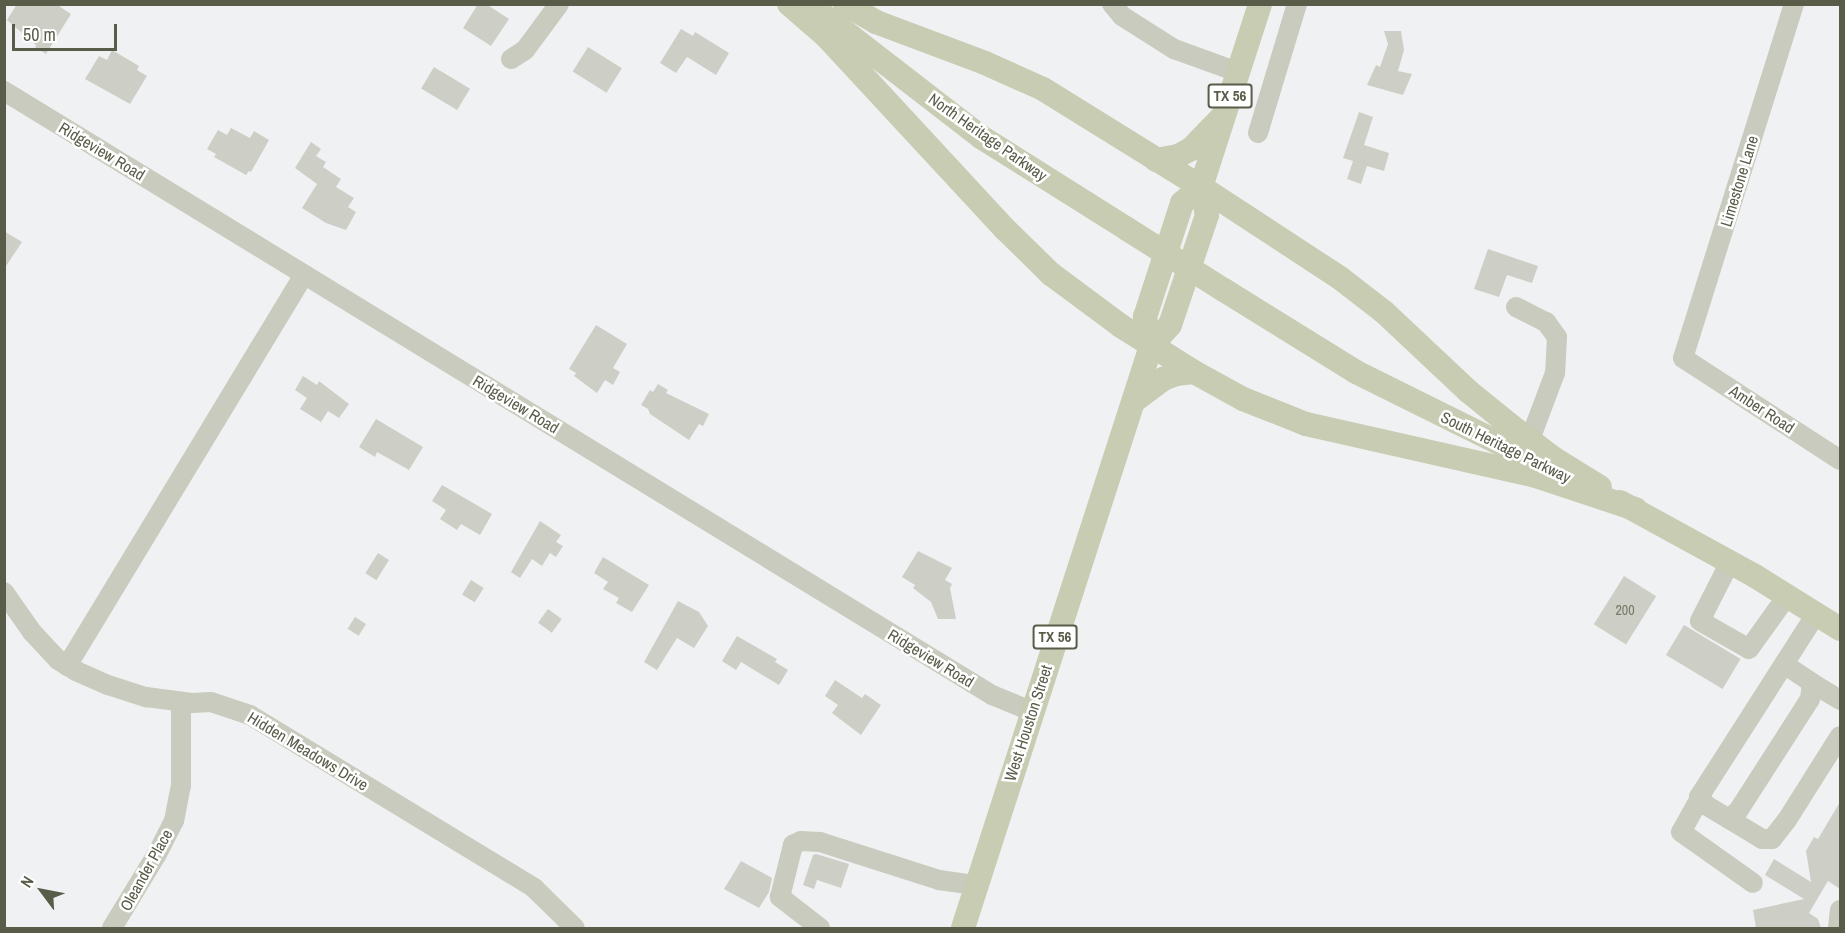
<!DOCTYPE html>
<style>
body{margin:0}
#map{position:relative;width:1845px;height:933px;overflow:hidden;background:#f0f1f2;font-family:"Archivo Narrow",sans-serif}
div>[style]{position:absolute}
[style*='--x']{left:calc(var(--x)*1px);top:calc(var(--y)*1px);width:calc(var(--w)*1px);rotate:calc(var(--a)*1deg)}
.building>*{inset:0;background:#cdcfc7;transform-origin:0 0}
.minor>*{height:20px;margin:-10px;padding:0 10px;transform-origin:10px;border-radius:10px;background:#c8cbbd}
.major>*{height:24px;margin:-12px;padding:0 12px;transform-origin:12px;border-radius:12px;background:#c7ccb2}
.major-bridge>*{height:24px;margin:-12px;padding:0 12px;transform-origin:12px;border-radius:12px;background:#c7ccb2}
span{translate:-50% -50%;white-space:nowrap;text-align:center;line-height:1.15;-webkit-text-stroke:5px #fff;paint-order:stroke}
.number-label{font-size:14px;color:#757968}
.number-label span{-webkit-text-stroke-width:0}
.shield-label span{padding:2px 4px;background:#fff;border:2px solid;border-radius:4px;-webkit-text-stroke-width:0}
.shield-label{font-size:15px;color:#585c49;font-weight:700}
.street-label{font-size:16px;color:#585c49}
.frame{position:absolute;inset:0;border:6px solid #585c49;pointer-events:none}
.north{position:absolute;left:12px;top:861px;width:60px;height:60px;-webkit-text-stroke:4px #fff;paint-order:stroke;rotate:302deg;font-size:16px;font-weight:700;line-height:24px;text-align:center;color:#585c49}
.north::after{content:'';display:block;margin:auto;width:21px;height:27px;background:#585c49;clip-path:polygon(50% 0,100% 100%,50% 72%,0 100%)}
.scale{position:absolute;left:12px;top:24px;width:105px;height:27px;box-sizing:border-box;border:3px solid #585c49;border-top:0;padding-left:8px;font-size:18px;line-height:21px;white-space:nowrap;color:#585c49;-webkit-text-stroke:4px #fff;paint-order:stroke}
</style>
<div id="map">
<div class="building">
<div style="clip-path:polygon(17px 4px,56px 4px,71px 14px,46px 54px,35px 47px,36px 45px,7px 20px)"></div>
<div style="clip-path:polygon(478px 4px,486px 4px,509px 19px,491px 46px,463px 28px)"></div>
<div style="clip-path:polygon(681px 29px,693px 36px,695px 32px,729px 53px,716px 75px,687px 57px,676px 73px,660px 63px)"></div>
<div style="clip-path:polygon(1384px 31px,1401px 31px,1404px 50px,1398px 71px,1412px 74px,1403px 95px,1367px 85px,1376px 65px,1380px 67px,1388px 44px)"></div>
<div style="left:588px;top:47px;width:40px;height:29px;rotate:32deg"></div>
<div style="clip-path:polygon(112px 50px,139px 66px,137px 70px,147px 76px,130px 104px,85px 79px,99px 56px,107px 60px)"></div>
<div style="left:434px;top:67px;width:42px;height:25px;rotate:31deg"></div>
<div style="clip-path:polygon(1359px 112px,1373px 117px,1364px 145px,1389px 153px,1384px 171px,1367px 166px,1361px 184px,1347px 179px,1353px 161px,1343px 158px)"></div>
<div style="clip-path:polygon(231px 128px,250px 138px,254px 131px,269px 140px,251px 172px,249px 171px,246px 175px,214px 157px,216px 154px,207px 149px,218px 130px,227px 135px)"></div>
<div style="clip-path:polygon(311px 142px,321px 149px,316px 156px,326px 162px,323px 167px,341px 179px,336px 187px,354px 198px,348px 207px,356px 212px,346px 230px,326px 223px,302px 208px,317px 184px,295px 168px)"></div>
<div style="clip-path:polygon(4px 231px,22px 242px,4px 269px)"></div>
<div style="clip-path:polygon(1488px 249px,1538px 266px,1532px 283px,1507px 275px,1499px 297px,1474px 289px)"></div>
<div style="clip-path:polygon(596px 325px,627px 344px,613px 368px,620px 372px,613px 385px,605px 380px,597px 393px,574px 376px,576px 373px,569px 369px)"></div>
<div style="clip-path:polygon(303px 376px,317px 385px,319px 381px,349px 404px,339px 418px,328px 411px,321px 422px,300px 409px,307px 398px,295px 390px)"></div>
<div style="clip-path:polygon(658px 384px,668px 390px,666px 393px,709px 414px,703px 426px,699px 424px,689px 440px,650px 414px,648px 409px,641px 405px,650px 390px,653px 392px)"></div>
<div style="clip-path:polygon(376px 419px,423px 447px,409px 470px,377px 452px,375px 457px,359px 447px)"></div>
<div style="clip-path:polygon(442px 485px,492px 514px,480px 535px,461px 524px,457px 530px,440px 519px,446px 510px,432px 501px)"></div>
<div style="clip-path:polygon(540px 521px,561px 535px,556px 542px,563px 546px,556px 557px,550px 553px,542px 566px,532px 559px,520px 578px,511px 572px)"></div>
<div style="clip-path:polygon(918px 551px,952px 568px,945px 580px,952px 584px,950px 588px,956px 619px,938px 619px,931px 602px,913px 588px,915px 585px,902px 577px)"></div>
<div style="left:378px;top:553px;width:13px;height:24px;rotate:32deg"></div>
<div style="clip-path:polygon(603px 557px,649px 585px,632px 612px,616px 603px,619px 598px,603px 589px,608px 582px,594px 573px)"></div>
<div style="left:1624px;top:576px;width:38px;height:57px;rotate:32deg"></div>
<div style="left:471px;top:580px;width:15px;height:17px;rotate:32deg"></div>
<div style="clip-path:polygon(678px 601px,699px 612px,708px 626px,694px 648px,677px 638px,657px 670px,644px 662px)"></div>
<div style="left:548px;top:609px;width:17px;height:17px;rotate:36deg"></div>
<div style="left:355px;top:617px;width:13px;height:14px;rotate:32deg"></div>
<div style="left:1684px;top:625px;width:66px;height:35px;rotate:31deg"></div>
<div style="clip-path:polygon(737px 636px,777px 659px,775px 662px,788px 670px,779px 685px,741px 662px,736px 670px,722px 661px)"></div>
<div style="clip-path:polygon(835px 680px,862px 698px,865px 694px,881px 705px,861px 735px,832px 713px,838px 705px,825px 696px)"></div>
<div style="clip-path:polygon(1840px 802px,1840px 889px,1828px 881px,1809px 913px,1818px 919px,1821px 928px,1756px 928px,1753px 910px,1804px 899px,1765px 875px,1774px 859px,1811px 882px,1806px 851px,1814px 837px,1818px 839px)"></div>
<div style="clip-path:polygon(816px 854px,849px 864px,841px 888px,817px 880px,814px 889px,803px 885px,813px 855px)"></div>
<div style="clip-path:polygon(741px 861px,772px 878px,769px 892px,759px 908px,724px 889px)"></div>
</div>
<div class="minor">
<div style="--x:1112;--y:4;--w:16;--a:50"></div>
<div style="--x:1122;--y:16;--w:62;--a:32.4"></div>
<div style="--x:1174;--y:49;--w:68;--a:19.8"></div>
<div style="--x:1794;--y:4;--w:371;--a:107.4"></div>
<div style="--x:1683;--y:358;--w:187;--a:33"></div>
<div style="--x:511;--y:59;--w:17;--a:-33"></div>
<div style="--x:525;--y:50;--w:57;--a:-53.5"></div>
<div style="--x:4;--y:91;--w:1158;--a:31.44"></div>
<div style="--x:992;--y:695;--w:42;--a:22.3"></div>
<div style="--x:1258;--y:133;--w:135;--a:-73.2"></div>
<div style="--x:1516;--y:307;--w:34;--a:27"></div>
<div style="--x:1546;--y:322;--w:19;--a:54"></div>
<div style="--x:1557;--y:337;--w:36;--a:93"></div>
<div style="--x:1555;--y:373;--w:85;--a:110.6"></div>
<div style="--x:1730;--y:562;--w:66;--a:117"></div>
<div style="--x:1700;--y:621;--w:56;--a:29.7"></div>
<div style="--x:1749;--y:649;--w:65;--a:-54.4"></div>
<div style="--x:4;--y:592;--w:49;--a:55"></div>
<div style="--x:32;--y:632;--w:38;--a:47"></div>
<div style="--x:58;--y:660;--w:21;--a:31"></div>
<div style="--x:76;--y:671;--w:35;--a:24"></div>
<div style="--x:108;--y:685;--w:40;--a:18"></div>
<div style="--x:146;--y:697;--w:46;--a:7.4"></div>
<div style="--x:192;--y:703;--w:19;--a:-3"></div>
<div style="--x:211;--y:702;--w:41;--a:18.4"></div>
<div style="--x:250;--y:715;--w:333;--a:31.3"></div>
<div style="--x:534;--y:888;--w:57;--a:44.3"></div>
<div style="--x:1784;--y:664;--w:34;--a:34"></div>
<div style="--x:1812;--y:683;--w:16;--a:97"></div>
<div style="--x:1810;--y:699;--w:133;--a:122.7"></div>
<div style="--x:1738;--y:811;--w:12;--a:138"></div>
<div style="--x:1729;--y:819;--w:27;--a:-149"></div>
<div style="--x:1706;--y:805;--w:11;--a:-131"></div>
<div style="--x:1699;--y:797;--w:217;--a:-57.4"></div>
<div style="--x:67;--y:666;--w:457;--a:-58.8"></div>
<div style="--x:1812;--y:683;--w:33;--a:31"></div>
<div style="--x:1700;--y:798;--w:39;--a:119"></div>
<div style="--x:1681;--y:832;--w:88;--a:35.3"></div>
<div style="--x:1729;--y:819;--w:39;--a:31"></div>
<div style="--x:1762;--y:839;--w:10;--a:0"></div>
<div style="--x:1772;--y:839;--w:24;--a:-52"></div>
<div style="--x:1787;--y:820;--w:99;--a:-57.8"></div>
<div style="--x:112;--y:928;--w:87;--a:-58.7"></div>
<div style="--x:157;--y:854;--w:37;--a:-63"></div>
<div style="--x:174;--y:821;--w:36;--a:-79"></div>
<div style="--x:181;--y:786;--w:84;--a:-90"></div>
<div style="--x:820;--y:928;--w:51;--a:-142.2"></div>
<div style="--x:780;--y:897;--w:54;--a:-76"></div>
<div style="--x:793;--y:845;--w:9;--a:-27"></div>
<div style="--x:801;--y:841;--w:19;--a:3"></div>
<div style="--x:820;--y:842;--w:125;--a:17.7"></div>
<div style="--x:939;--y:880;--w:37;--a:8"></div>
<div style="--x:1838;--y:928;--w:18;--a:-84"></div>
</div>
<div class="major">
<div style="--x:789;--y:4;--w:50;--a:41"></div>
<div style="--x:827;--y:37;--w:263;--a:47.2"></div>
<div style="--x:1006;--y:230;--w:63;--a:44.4"></div>
<div style="--x:1051;--y:274;--w:87;--a:36.6"></div>
<div style="--x:1121;--y:326;--w:86;--a:32.2"></div>
<div style="--x:1194;--y:372;--w:56;--a:28.9"></div>
<div style="--x:1243;--y:399;--w:68;--a:21.6"></div>
<div style="--x:1306;--y:424;--w:233;--a:12.7"></div>
<div style="--x:1533;--y:475;--w:108;--a:18.4"></div>
<div style="--x:845;--y:4;--w:36;--a:30"></div>
<div style="--x:876;--y:22;--w:116;--a:20.6"></div>
<div style="--x:985;--y:63;--w:64;--a:24.1"></div>
<div style="--x:1043;--y:89;--w:186;--a:31.8"></div>
<div style="--x:1201;--y:187;--w:166;--a:33.2"></div>
<div style="--x:1340;--y:278;--w:56;--a:37.7"></div>
<div style="--x:1384;--y:312;--w:115;--a:43.2"></div>
<div style="--x:1468;--y:391;--w:55;--a:39.1"></div>
<div style="--x:1511;--y:426;--w:53;--a:37.3"></div>
<div style="--x:1553;--y:458;--w:55;--a:31.7"></div>
<div style="--x:818;--y:11;--w:206;--a:37.7"></div>
<div style="--x:981;--y:137;--w:173;--a:32.2"></div>
<div style="--x:1156;--y:160;--w:22;--a:-10"></div>
<div style="--x:1178;--y:156;--w:15;--a:-28"></div>
<div style="--x:1191;--y:149;--w:43;--a:-45.9"></div>
<div style="--x:1224;--y:290;--w:155;--a:31.8"></div>
<div style="--x:1356;--y:372;--w:218;--a:26.4"></div>
<div style="--x:1151;--y:346;--w:30;--a:-102"></div>
<div style="--x:1145;--y:317;--w:120;--a:-72"></div>
<div style="--x:1182;--y:203;--w:25;--a:-40"></div>
<div style="--x:1134;--y:401;--w:36;--a:-37"></div>
<div style="--x:1163;--y:379;--w:14;--a:-21"></div>
<div style="--x:1176;--y:374;--w:18;--a:-6"></div>
<div style="--x:1620;--y:502;--w:154;--a:28.7"></div>
<div style="--x:1755;--y:576;--w:100;--a:31.9"></div>
<div style="--x:963;--y:928;--w:612;--a:-72.1"></div>
<div style="--x:1151;--y:346;--w:28;--a:-48"></div>
<div style="--x:1170;--y:325;--w:116;--a:-71.4"></div>
<div style="--x:1207;--y:215;--w:29;--a:-102"></div>
<div style="--x:1201;--y:187;--w:192;--a:-72.1"></div>
</div>
<div class="major-bridge">
<div style="--x:1127;--y:229;--w:115;--a:32.2"></div>
</div>
<div class="number-label">
<span style="left:1625px;top:610px">200</span>
</div>
<div class="shield-label">
<span style="left:1230px;top:96px">TX 56</span>
<span style="left:1055px;top:637px">TX 56</span>
</div>
<div class="street-label">
<span style="left:988px;top:137px;rotate:35deg">North Heritage Parkway</span>
<span style="left:102px;top:151px;rotate:31deg">Ridgeview Road</span>
<span style="left:1739px;top:181px;rotate:-73deg">Limestone Lane</span>
<span style="left:516px;top:404px;rotate:31deg">Ridgeview Road</span>
<span style="left:1762px;top:409px;rotate:33deg">Amber Road</span>
<span style="left:1506px;top:447px;rotate:26deg">South Heritage Parkway</span>
<span style="left:931px;top:658px;rotate:31deg">Ridgeview Road</span>
<span style="left:1028px;top:723px;rotate:-72deg">West Houston Street</span>
<span style="left:308px;top:751px;rotate:31deg">Hidden Meadows Drive</span>
<span style="left:146px;top:870px;rotate:-61deg">Oleander Place</span>
</div>
<div class="frame"></div>
<div class="north">N</div>
<div class="scale">50 m</div>
</div>
